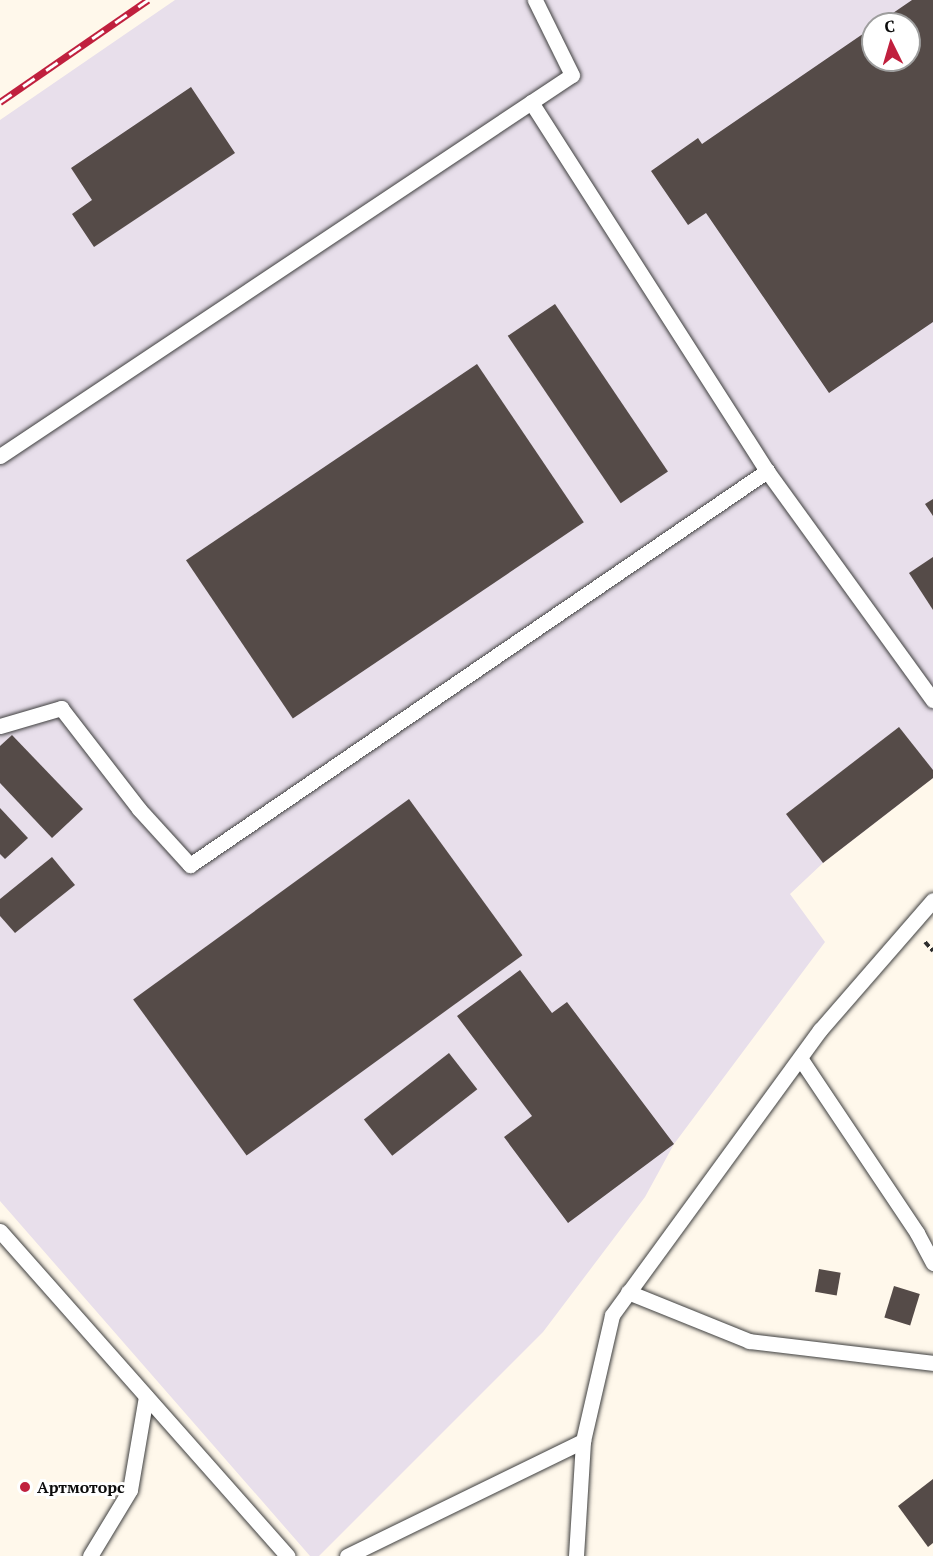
<!DOCTYPE html>
<meta charset="utf-8">
<style>
body{margin:0}
#map{position:relative;width:933px;height:1556px;overflow:hidden;background:#fff8eb;font-family:"PT Serif",serif}
div>[style]{position:absolute}
[style*='--x']{left:calc(var(--x)*1px);top:calc(var(--y)*1px);width:calc(var(--w)*1px);rotate:calc(var(--a)*1deg)}
.industrial>*{inset:0;background:#e8dfeb}
.building>*{inset:0;background:#554b48;transform-origin:0 0}
.path>*{height:4px;margin-top:-2px;transform-origin:0;background:repeating-linear-gradient(90deg,#2e2e2e 0 6px,transparent 0 9px)}
.roads{filter:drop-shadow(0 0 2px #3f3f3f) drop-shadow(0 0 2px #3f3f3f)}
.service>*{height:15px;margin:-7.5px;padding:0 7.5px;transform-origin:7.5px;border-radius:7.5px;background:#fff}
.rail>*{height:7px;margin-top:-3.5px;transform-origin:0;background:repeating-linear-gradient(90deg,#fff 0 14px,#c0203e 0 28px);box-sizing:border-box;border-block:2px solid #c0203e}
.dots>*{width:16px;height:16px;translate:-50% -50%;box-sizing:border-box;border:3px solid #fff;border-radius:50%}
span{translate:-50% -50%;white-space:nowrap;text-align:center;line-height:1.15;-webkit-text-stroke:6px #fff;paint-order:stroke}
.poi-label{font-size:16px;color:#0c0c0c;font-weight:700}
.left{translate:0 -50%;text-align:left}
.north{position:absolute;left:861px;top:12px;width:60px;height:60px;box-sizing:border-box;background:#fff;border:2px solid #9e9e9e;border-radius:50%;rotate:355deg;font-size:16px;font-weight:700;line-height:24px;text-align:center;color:#0c0c0c}
.north::after{content:'';display:block;margin:auto;width:21px;height:27px;background:#c0203e;clip-path:polygon(50% 0,100% 100%,50% 72%,0 100%)}
</style>
<div id="map">
<div class="industrial">
<div style="clip-path:polygon(evenodd,175px 0,933px 0,933px 778px,823px 863px,790px 894px,825px 942px,674px 1144px,645px 1197px,543px 1332px,319px 1556px,310px 1556px,0 1201px,0 120px,175px 0,873px 24px,909px 24px,909px 60px,873px 60px,873px 24px)"></div>
</div>
<div class="building">
<div style="clip-path:polygon(912px 0,933px 0,933px 322px,829px 393px,706px 213px,688px 225px,651px 171px,698px 138px,702px 144px,873px 27px,873px 60px,909px 60px,909px 24px,877px 24px)"></div>
<div style="clip-path:polygon(191px 87px,235px 153px,94px 247px,72px 214px,92px 200px,71px 168px)"></div>
<div style="left:555px;top:304px;width:202px;height:57px;rotate:56deg"></div>
<div style="left:477px;top:364px;width:191px;height:351px;rotate:56deg"></div>
<div style="clip-path:polygon(933px 499px,933px 516px,925px 504px)"></div>
<div style="clip-path:polygon(933px 557px,933px 610px,909px 573px)"></div>
<div style="clip-path:polygon(899px 727px,933px 770px,933px 778px,823px 863px,786px 814px)"></div>
<div style="clip-path:polygon(12px 735px,83px 809px,52px 838px,0 783px,0 746px)"></div>
<div style="left:409px;top:799px;width:193px;height:341px;rotate:54deg"></div>
<div style="clip-path:polygon(0 808px,28px 838px,5px 859px,0 854px)"></div>
<div style="clip-path:polygon(52px 857px,75px 885px,15px 933px,0 916px,0 899px)"></div>
<div style="clip-path:polygon(520px 970px,552px 1013px,567px 1002px,674px 1144px,568px 1223px,504px 1137px,532px 1116px,457px 1016px)"></div>
<div style="left:449px;top:1053px;width:46px;height:108px;rotate:52deg"></div>
<div style="left:819px;top:1269px;width:22px;height:23px;rotate:10deg"></div>
<div style="left:894px;top:1286px;width:27px;height:33px;rotate:17deg"></div>
<div style="clip-path:polygon(933px 1479px,933px 1543px,928px 1547px,898px 1506px)"></div>
</div>
<div class="path">
<div style="--x:925;--y:942;--w:12;--a:48"></div>
</div>
<div class="roads">
<div class="service">
<div style="--x:531;--y:102;--w:438;--a:57.4"></div>
<div style="--x:0;--y:456;--w:687;--a:-33.67"></div>
<div style="--x:572;--y:75;--w:84;--a:-116.3"></div>
<div style="--x:0;--y:726;--w:64;--a:-16.4"></div>
<div style="--x:61;--y:708;--w:128;--a:52.3"></div>
<div style="--x:139;--y:809;--w:76;--a:47.7"></div>
<div style="--x:190;--y:865;--w:699;--a:-34.33"></div>
<div style="--x:767;--y:471;--w:283;--a:54.1"></div>
<div style="--x:800;--y:1058;--w:211;--a:56.2"></div>
<div style="--x:917;--y:1233;--w:34;--a:62"></div>
<div style="--x:0;--y:1231;--w:434;--a:48.5"></div>
<div style="--x:628;--y:1292;--w:131;--a:22"></div>
<div style="--x:749;--y:1341;--w:185;--a:6.8"></div>
<div style="--x:90;--y:1556;--w:77;--a:-58.8"></div>
<div style="--x:130;--y:1490;--w:95;--a:-80.3"></div>
<div style="--x:347;--y:1556;--w:263;--a:-26"></div>
<div style="--x:576;--y:1556;--w:115;--a:-86.5"></div>
<div style="--x:583;--y:1441;--w:129;--a:-77"></div>
<div style="--x:612;--y:1315;--w:353;--a:-53.9"></div>
<div style="--x:820;--y:1030;--w:172;--a:-49"></div>
</div>
</div>
<div class="rail">
<div style="--x:0;--y:102;--w:180;--a:-34.6"></div>
</div>
<div class="dots">
<div style="left:25px;top:1487px;background:#c0203e"></div>
</div>
<div class="poi-label">
<span class="left" style="left:37px;top:1487px">Артмоторс</span>
</div>
<div class="north">С</div>
</div>
